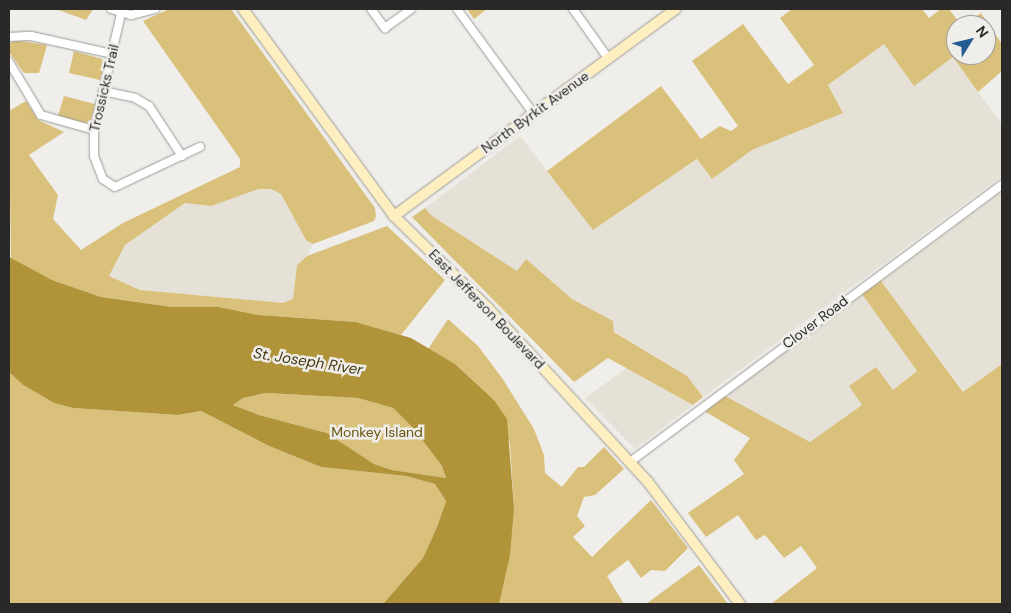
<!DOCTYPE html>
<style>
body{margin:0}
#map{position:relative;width:1011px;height:613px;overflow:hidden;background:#efeeea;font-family:"DM Sans",sans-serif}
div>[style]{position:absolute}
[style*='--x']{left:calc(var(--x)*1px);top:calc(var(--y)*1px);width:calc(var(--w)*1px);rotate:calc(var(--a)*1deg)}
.built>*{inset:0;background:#e5e1d6}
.green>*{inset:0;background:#dac17b}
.water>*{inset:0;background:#b1933a}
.roads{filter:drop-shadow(0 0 1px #9d9b98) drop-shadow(0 0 1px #9d9b98)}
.street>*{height:8px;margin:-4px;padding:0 4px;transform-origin:4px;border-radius:4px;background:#fff}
.secondary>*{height:10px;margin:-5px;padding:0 5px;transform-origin:5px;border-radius:5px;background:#fdefbf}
span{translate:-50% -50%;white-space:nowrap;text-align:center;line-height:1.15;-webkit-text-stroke:5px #efeeea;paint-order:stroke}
.street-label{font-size:14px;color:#2a2928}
.park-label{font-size:14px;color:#68530f}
.water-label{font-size:15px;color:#453812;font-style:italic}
.frame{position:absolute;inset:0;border:10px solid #2a2928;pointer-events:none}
.north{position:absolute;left:946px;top:15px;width:50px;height:50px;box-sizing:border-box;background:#efeeea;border:1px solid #a09f9c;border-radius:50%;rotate:54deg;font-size:14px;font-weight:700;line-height:20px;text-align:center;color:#2a2928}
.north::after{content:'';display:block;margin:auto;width:18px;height:22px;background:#245b93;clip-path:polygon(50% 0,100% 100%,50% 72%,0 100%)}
</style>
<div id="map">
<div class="built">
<div style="clip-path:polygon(884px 43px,953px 57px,1002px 125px,1002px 176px,703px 397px,687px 376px,614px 331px,613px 321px,572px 299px,525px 260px,517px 271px,432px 216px,425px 208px,520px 136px,593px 230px,698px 159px,712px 179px,752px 150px,843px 113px,828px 85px)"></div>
<div style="clip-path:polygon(259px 189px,271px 189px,281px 194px,306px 239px,313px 244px,307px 256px,297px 265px,293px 299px,283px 303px,140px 290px,109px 276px,125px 245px,185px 203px,211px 206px)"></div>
<div style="clip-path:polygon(1002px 191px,1002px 364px,964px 392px,881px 281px)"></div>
<div style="clip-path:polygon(862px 294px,917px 371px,893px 390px,875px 368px,862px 405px,810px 442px,725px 396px)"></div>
<div style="clip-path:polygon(627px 368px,693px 405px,635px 449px,585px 398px)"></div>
</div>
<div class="green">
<div style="clip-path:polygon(56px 9px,93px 9px,86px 20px)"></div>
<div style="clip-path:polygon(169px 9px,231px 9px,375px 208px,376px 216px,374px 221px,313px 244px,306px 240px,281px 194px,271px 189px,259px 189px,211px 206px,185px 203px,125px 245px,109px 276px,140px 290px,283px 303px,293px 299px,297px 265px,307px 256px,387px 226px,445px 280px,401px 335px,356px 322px,259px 315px,219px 307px,172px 307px,101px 297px,52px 280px,11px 260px,9px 111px,26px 101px,38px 120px,64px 132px,29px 155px,58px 195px,53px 219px,81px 250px,123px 223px,240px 167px,240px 159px,143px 21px)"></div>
<div style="clip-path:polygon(467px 9px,487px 9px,474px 19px)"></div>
<div style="clip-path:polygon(792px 9px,922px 9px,929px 18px,941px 9px,949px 9px,961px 25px,956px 25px,956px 55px,986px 55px,986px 25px,962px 25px,981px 13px,1002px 44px,1002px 71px,978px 92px,953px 57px,914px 86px,884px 44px,828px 85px,843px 113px,752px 150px,712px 179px,697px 159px,593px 230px,547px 171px,661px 86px,701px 139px,720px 126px,731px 131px,738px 126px,692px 61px,743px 24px,788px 84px,814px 65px,780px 18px)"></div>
<div style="clip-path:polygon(15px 40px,47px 45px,39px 73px,24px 73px,9px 52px,9px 44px)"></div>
<div style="clip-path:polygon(74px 51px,102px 59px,105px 62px,100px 80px,69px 73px)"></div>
<div style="clip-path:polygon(64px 96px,95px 104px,91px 120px,86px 123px,58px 116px)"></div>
<div style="clip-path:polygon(425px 208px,432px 216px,517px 271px,526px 259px,572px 299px,613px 321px,614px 332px,687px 376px,703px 397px,693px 405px,608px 358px,574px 382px,412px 217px)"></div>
<div style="clip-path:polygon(881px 281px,963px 392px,1002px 364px,1002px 604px,771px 604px,817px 568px,801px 546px,784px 558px,765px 535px,756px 540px,738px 515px,706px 537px,688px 513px,744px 474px,734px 460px,750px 438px,704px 411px,725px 396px,810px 442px,862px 405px,849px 386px,876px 367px,893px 390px,917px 371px,862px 294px)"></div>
<div style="clip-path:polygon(448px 319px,478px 346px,502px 378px,534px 429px,544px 455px,545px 473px,562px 487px,578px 467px,584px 467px,604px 447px,624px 469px,595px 495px,584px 497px,577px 516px,585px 526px,573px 537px,592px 557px,651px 500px,688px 548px,665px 571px,651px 570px,641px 578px,628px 560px,607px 576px,624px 604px,499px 604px,514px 508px,510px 444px,494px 400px,455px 364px,428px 349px)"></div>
<div style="clip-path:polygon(9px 372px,23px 385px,54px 403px,73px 408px,178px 415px,201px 411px,269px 446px,321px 467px,406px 476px,435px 484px,446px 501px,437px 527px,423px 558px,383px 604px,9px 604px)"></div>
<div style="clip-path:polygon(266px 393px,358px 398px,393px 408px,414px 429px,442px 466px,446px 478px,392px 470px,374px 464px,327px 433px,259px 415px,233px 405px,243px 398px)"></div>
<div style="clip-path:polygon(699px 565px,728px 604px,646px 604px)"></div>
</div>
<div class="water">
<div style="clip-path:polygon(evenodd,9px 257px,52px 280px,101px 297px,172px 307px,219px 307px,259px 315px,356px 322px,411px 338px,455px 364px,494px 400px,507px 419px,514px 508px,510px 555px,499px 604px,383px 604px,423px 558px,437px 527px,446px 501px,435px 484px,406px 476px,321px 467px,269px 446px,201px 411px,178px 415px,73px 408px,54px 403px,23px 385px,9px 372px,9px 257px,266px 393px,358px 398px,393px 408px,414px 429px,442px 466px,446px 478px,392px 470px,374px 464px,327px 433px,259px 415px,233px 405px,243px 398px,266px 393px)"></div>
</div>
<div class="roads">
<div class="street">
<div style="--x:111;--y:9;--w:21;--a:17"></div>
<div style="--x:131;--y:15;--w:25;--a:-14"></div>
<div style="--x:371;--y:9;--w:24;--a:54"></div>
<div style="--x:385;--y:28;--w:32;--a:-36"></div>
<div style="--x:457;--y:9;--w:129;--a:53.8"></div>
<div style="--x:573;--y:9;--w:60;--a:54.5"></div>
<div style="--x:121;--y:14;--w:119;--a:103.1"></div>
<div style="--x:94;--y:130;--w:26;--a:90"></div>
<div style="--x:94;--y:156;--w:25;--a:69"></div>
<div style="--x:103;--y:179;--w:14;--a:34"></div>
<div style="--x:115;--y:187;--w:94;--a:-25.2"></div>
<div style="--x:9;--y:37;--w:22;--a:-3"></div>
<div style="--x:31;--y:36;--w:83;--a:12.5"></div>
<div style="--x:9;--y:62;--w:62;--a:58.9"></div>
<div style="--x:41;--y:115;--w:55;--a:15.8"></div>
<div style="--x:103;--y:91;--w:33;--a:12"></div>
<div style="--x:135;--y:98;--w:16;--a:30"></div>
<div style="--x:149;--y:106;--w:60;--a:56.6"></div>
<div style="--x:630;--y:462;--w:464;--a:-36.7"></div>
</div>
<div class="secondary">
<div style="--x:243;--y:9;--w:256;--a:53.9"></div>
<div style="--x:394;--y:216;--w:132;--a:44.4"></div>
<div style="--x:488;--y:308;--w:236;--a:47.4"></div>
<div style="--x:648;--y:482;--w:153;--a:53"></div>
<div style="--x:394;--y:216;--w:350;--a:-36.3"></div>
</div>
</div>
<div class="street-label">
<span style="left:104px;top:88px;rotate:-77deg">Trossicks Trail</span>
<span style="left:535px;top:112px;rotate:-36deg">North Byrkit Avenue</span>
<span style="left:487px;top:309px;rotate:46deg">East Jefferson Boulevard</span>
<span style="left:815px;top:322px;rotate:-37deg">Clover Road</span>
</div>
<div class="park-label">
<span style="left:377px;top:432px">Monkey Island</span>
</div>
<div class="water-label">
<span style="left:308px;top:362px;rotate:9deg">St. Joseph River</span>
</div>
<div class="frame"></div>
<div class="north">N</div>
</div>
